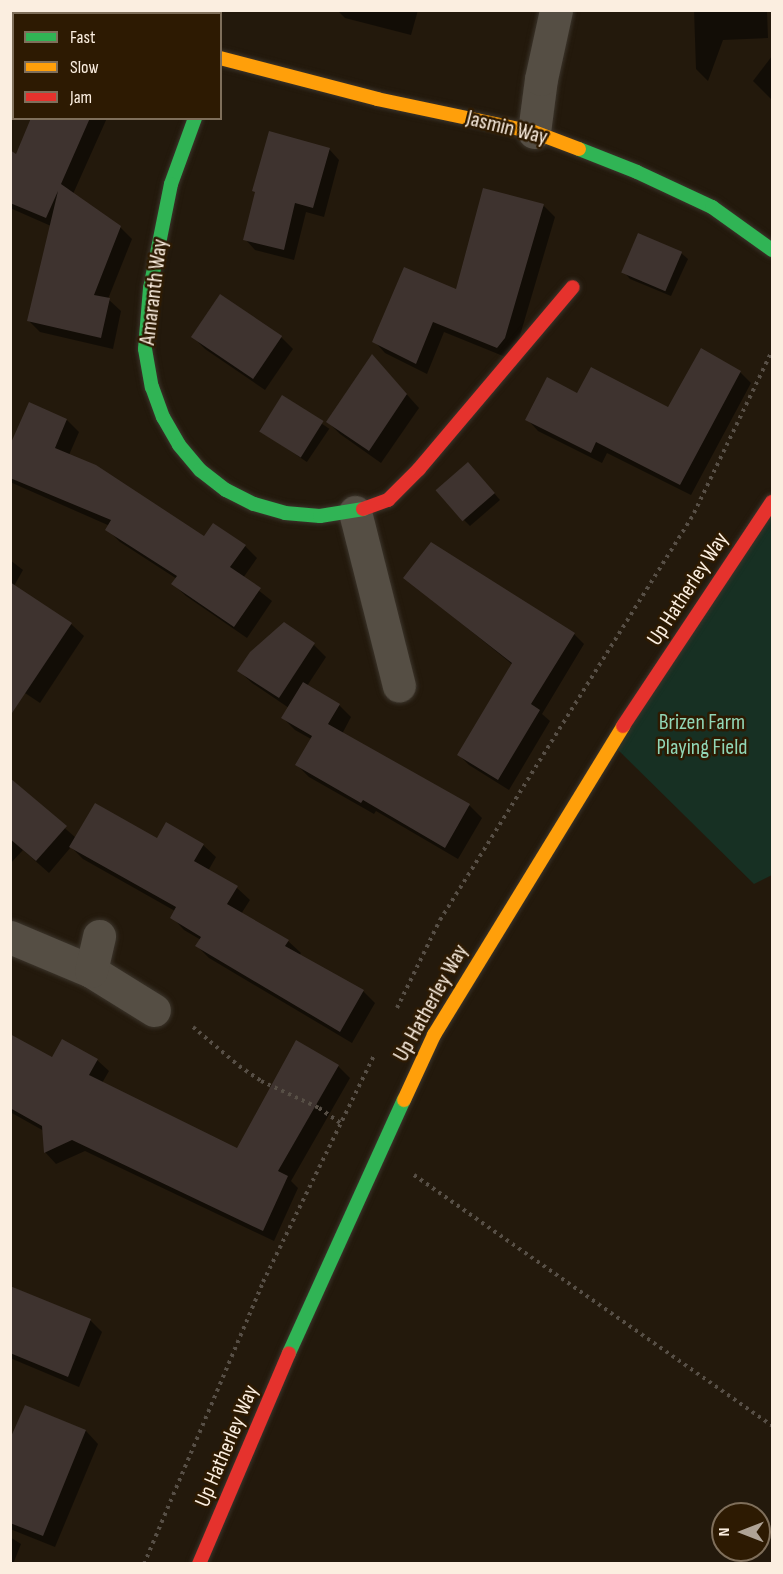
<!DOCTYPE html>
<style>
body{margin:0}
#map{position:relative;width:783px;height:1574px;overflow:hidden;background:#23190c;font-family:"Sofia Sans Condensed",sans-serif}
div>[style]{position:absolute}
[style*='--x']{left:calc(var(--x)*1px);top:calc(var(--y)*1px);width:calc(var(--w)*1px);rotate:calc(var(--a)*1deg)}
.green>*{inset:0;background:#173023}
.shadow>*{inset:0;background:#0007;transform-origin:0 0}
.building>*{inset:0;background:#3e332f;transform-origin:0 0}
.path>*{height:4px;margin-top:-2px;transform-origin:0;background:repeating-linear-gradient(90deg,#574f46 0 3px,transparent 0 7.5px)}
.roads{filter:drop-shadow(0 0 2px #3b342b) drop-shadow(0 0 2px #3b342b)}
.street>*{height:33px;margin:-16.5px;padding:0 16.5px;transform-origin:16.5px;border-radius:16.5px;background:#554e44}
.fast>*{height:14px;margin:-7px;padding:0 7px;transform-origin:7px;border-radius:7px;background:#30b455}
.slow>*{height:14px;margin:-7px;padding:0 7px;transform-origin:7px;border-radius:7px;background:#ff9f0a}
.jam>*{height:14px;margin:-7px;padding:0 7px;transform-origin:7px;border-radius:7px;background:#e5322d}
span{translate:-50% -50%;white-space:nowrap;text-align:center;line-height:1.15;-webkit-text-stroke:5px #2d1a02;paint-order:stroke}
.street-label{font-size:22px;color:#fbeee0}
.park-label{font-size:22px;color:#91d6b6}
.frame{position:absolute;inset:0;border:12px solid #fbeee0;pointer-events:none}
.legend{position:absolute;left:12px;top:12px;width:210px;height:108px;box-sizing:border-box;background:#2d1a02;border:2px solid #7f6f5b;margin:0;padding:8px 10px;list-style:none;font-size:18px;color:#fbeee0}
.legend li{display:flex;align-items:center;gap:12px;height:30px}
.legend b{width:30px;border:2px solid #7f6f5b}
.north{position:absolute;left:711px;top:1502px;width:60px;height:60px;box-sizing:border-box;background:#2d1a02;border:2px solid #7f6f5b;border-radius:50%;rotate:270deg;font-size:16px;font-weight:700;line-height:24px;text-align:center;color:#fbeee0}
.north::after{content:'';display:block;margin:auto;width:21px;height:27px;background:#afa396;clip-path:polygon(50% 0,100% 100%,50% 72%,0 100%)}
</style>
<div id="map">
<div class="green">
<div style="clip-path:polygon(772px 502px,772px 875px,754px 884px,612px 744px)"></div>
</div>
<div class="shadow">
<div style="clip-path:polygon(337px 10px,418px 10px,411px 35px,345px 18px)"></div>
<div style="clip-path:polygon(694px 10px,767px 10px,768px 38px,723px 40px,708px 81px,696px 69px)"></div>
<div style="clip-path:polygon(772px 56px,772px 100px,753px 81px)"></div>
<div style="clip-path:polygon(39px 118px,107px 118px,73px 194px,120px 227px,132px 239px,108px 299px,121px 311px,113px 349px,40px 332px,29px 321px,51px 226px,10px 208px,10px 172px)"></div>
<div style="clip-path:polygon(329px 149px,339px 160px,324px 217px,306px 212px,294px 260px,255px 250px,245px 239px)"></div>
<div style="clip-path:polygon(544px 206px,555px 217px,516px 349px,508px 358px,444px 332px,427px 374px,385px 353px,374px 341px,457px 292px)"></div>
<div style="clip-path:polygon(681px 253px,688px 259px,671px 296px,630px 279px,624px 272px)"></div>
<div style="clip-path:polygon(192px 336px,281px 337px,293px 349px,265px 390px,205px 349px)"></div>
<div style="clip-path:polygon(384px 369px,419px 408px,381px 463px,340px 434px,328px 422px)"></div>
<div style="clip-path:polygon(740px 372px,751px 383px,691px 495px,607px 453px,602px 463px,538px 431px,527px 419px,578px 395px,669px 409px)"></div>
<div style="left:282px;top:397px;width:57px;height:40px;rotate:34deg"></div>
<div style="clip-path:polygon(67px 420px,79px 432px,69px 455px,204px 538px,245px 546px,257px 558px,243px 578px,272px 601px,247px 638px,186px 596px,173px 584px,177px 579px,120px 542px,107px 529px,110px 526px,10px 482px,10px 449px)"></div>
<div style="clip-path:polygon(474px 470px,500px 500px,470px 526px,464px 520px)"></div>
<div style="clip-path:polygon(10px 560px,23px 570px,10px 593px)"></div>
<div style="clip-path:polygon(405px 578px,574px 634px,584px 644px,542px 714px,550px 721px,509px 790px,469px 765px,459px 755px,513px 665px)"></div>
<div style="clip-path:polygon(33px 599px,71px 624px,84px 636px,40px 703px,10px 683px)"></div>
<div style="clip-path:polygon(284px 624px,314px 645px,326px 657px,307px 686px,339px 705px,351px 717px,342px 734px,470px 806px,482px 818px,458px 859px,376px 811px,374px 814px,309px 777px,297px 765px,311px 739px,295px 730px,283px 718px,289px 708px,252px 683px,239px 671px)"></div>
<div style="clip-path:polygon(10px 780px,76px 838px,158px 840px,203px 845px,216px 857px,208px 871px,237px 888px,250px 900px,241px 914px,288px 941px,301px 953px,299px 956px,363px 991px,375px 1003px,352px 1043px,209px 958px,197px 946px,201px 940px,184px 930px,172px 917px,175px 911px,83px 859px,71px 847px,49px 873px,23px 850px,10px 864px)"></div>
<div style="clip-path:polygon(10px 1036px,53px 1060px,97px 1060px,109px 1071px,102px 1083px,237px 1150px,338px 1066px,350px 1078px,291px 1181px,298px 1188px,274px 1241px,85px 1151px,56px 1164px,45px 1152px,44px 1131px,10px 1112px)"></div>
<div style="clip-path:polygon(10px 1287px,90px 1320px,102px 1332px,79px 1387px,10px 1358px)"></div>
<div style="clip-path:polygon(26px 1406px,86px 1431px,98px 1444px,55px 1547px,10px 1529px,10px 1459px)"></div>
<div style="clip-path:polygon(10px 1537px,21px 1544px,13px 1564px,10px 1564px)"></div>
</div>
<div class="building">
<div style="clip-path:polygon(31px 118px,90px 118px,61px 184px,121px 226px,94px 295px,110px 298px,101px 338px,27px 321px,58px 191px,46px 218px,10px 203px,10px 150px,16px 154px)"></div>
<div style="clip-path:polygon(269px 131px,330px 148px,313px 208px,295px 203px,284px 250px,243px 240px,255px 192px,252px 191px)"></div>
<div style="clip-path:polygon(483px 188px,544px 204px,505px 338px,497px 348px,433px 322px,416px 364px,372px 342px,404px 267px,456px 289px)"></div>
<div style="left:638px;top:233px;width:48px;height:43px;rotate:23deg"></div>
<div style="left:220px;top:294px;width:75px;height:52px;rotate:34deg"></div>
<div style="clip-path:polygon(701px 348px,741px 371px,680px 485px,596px 442px,591px 453px,525px 420px,547px 377px,577px 393px,591px 367px,668px 407px)"></div>
<div style="clip-path:polygon(372px 354px,407px 394px,369px 451px,326px 422px)"></div>
<div style="left:282px;top:395px;width:49px;height:43px;rotate:32deg"></div>
<div style="clip-path:polygon(29px 402px,67px 419px,55px 448px,96px 465px,204px 536px,213px 523px,246px 545px,230px 567px,261px 588px,234px 627px,171px 584px,177px 576px,105px 530px,111px 520px,10px 478px,10px 445px)"></div>
<div style="left:468px;top:462px;width:41px;height:43px;rotate:49deg"></div>
<div style="clip-path:polygon(431px 542px,575px 633px,531px 704px,540px 710px,498px 780px,457px 755px,512px 663px,403px 578px)"></div>
<div style="clip-path:polygon(10px 582px,72px 623px,10px 716px)"></div>
<div style="clip-path:polygon(284px 622px,315px 643px,279px 698px,237px 671px,250px 652px)"></div>
<div style="clip-path:polygon(303px 682px,340px 704px,328px 724px,470px 804px,445px 848px,363px 800px,361px 803px,295px 765px,312px 736px,281px 718px)"></div>
<div style="clip-path:polygon(10px 778px,67px 826px,36px 861px,10px 839px)"></div>
<div style="clip-path:polygon(95px 803px,157px 838px,166px 822px,204px 844px,194px 861px,238px 886px,227px 904px,289px 940px,285px 946px,364px 990px,340px 1032px,195px 946px,201px 937px,170px 918px,176px 907px,69px 847px)"></div>
<div style="clip-path:polygon(10px 1034px,52px 1057px,62px 1039px,98px 1059px,89px 1075px,237px 1148px,296px 1040px,339px 1065px,278px 1171px,288px 1176px,263px 1231px,72px 1140px,44px 1153px,42px 1126px,10px 1108px)"></div>
<div style="clip-path:polygon(10px 1286px,91px 1319px,68px 1377px,10px 1353px)"></div>
<div style="clip-path:polygon(25px 1405px,86px 1430px,43px 1536px,10px 1523px,10px 1439px)"></div>
</div>
<div class="path">
<div style="--x:397;--y:1008;--w:98;--a:-64"></div>
<div style="--x:440;--y:920;--w:480;--a:-58"></div>
<div style="--x:694;--y:513;--w:180;--a:-64.3"></div>
<div style="--x:193;--y:1027;--w:60;--a:40.3"></div>
<div style="--x:239;--y:1066;--w:27;--a:34"></div>
<div style="--x:261;--y:1081;--w:64;--a:25"></div>
<div style="--x:319;--y:1108;--w:28;--a:35"></div>
<div style="--x:414;--y:1175;--w:437;--a:35"></div>
<div style="--x:144;--y:1564;--w:306;--a:-67.1"></div>
<div style="--x:263;--y:1282;--w:253;--a:-63.9"></div>
</div>
<div class="roads">
<div class="street">
<div style="--x:142;--y:10;--w:7;--a:34"></div>
<div style="--x:534;--y:132;--w:53;--a:-82.5"></div>
<div style="--x:541;--y:79;--w:71;--a:-77.7"></div>
<div style="--x:355;--y:512;--w:179;--a:75.8"></div>
<div style="--x:10;--y:937;--w:88;--a:22.8"></div>
<div style="--x:91;--y:971;--w:74;--a:31.8"></div>
<div style="--x:91;--y:971;--w:36;--a:-77"></div>
</div>
<div class="fast">
<div style="--x:195;--y:118;--w:70;--a:110"></div>
<div style="--x:171;--y:184;--w:106;--a:101.4"></div>
<div style="--x:150;--y:288;--w:61;--a:94.7"></div>
<div style="--x:145;--y:349;--w:39;--a:80"></div>
<div style="--x:152;--y:387;--w:32;--a:70"></div>
<div style="--x:163;--y:417;--w:32;--a:60"></div>
<div style="--x:179;--y:445;--w:33;--a:50"></div>
<div style="--x:200;--y:470;--w:33;--a:38"></div>
<div style="--x:226;--y:490;--w:31;--a:27"></div>
<div style="--x:254;--y:504;--w:32;--a:16"></div>
<div style="--x:285;--y:513;--w:35;--a:5"></div>
<div style="--x:320;--y:516;--w:44;--a:-9.2"></div>
<div style="--x:579;--y:149;--w:62;--a:21.6"></div>
<div style="--x:637;--y:172;--w:83;--a:25"></div>
<div style="--x:712;--y:207;--w:74;--a:35.6"></div>
<div style="--x:289;--y:1353;--w:278;--a:-65.6"></div>
</div>
<div class="slow">
<div style="--x:220;--y:58;--w:162;--a:14.6"></div>
<div style="--x:377;--y:99;--w:160;--a:11.9"></div>
<div style="--x:534;--y:132;--w:48;--a:20.7"></div>
<div style="--x:404;--y:1100;--w:72;--a:-65.2"></div>
<div style="--x:434;--y:1035;--w:362;--a:-58.5"></div>
</div>
<div class="jam">
<div style="--x:363;--y:509;--w:27;--a:-20"></div>
<div style="--x:388;--y:500;--w:44;--a:-45"></div>
<div style="--x:419;--y:469;--w:238;--a:-49.8"></div>
<div style="--x:623;--y:726;--w:269;--a:-56.4"></div>
<div style="--x:199;--y:1564;--w:229;--a:-66.9"></div>
</div>
</div>
<div class="street-label">
<span style="left:507px;top:128px;rotate:14deg">Jasmin Way</span>
<span style="left:154px;top:292px;rotate:-83deg">Amaranth Way</span>
<span style="left:688px;top:589px;rotate:-57deg">Up Hatherley Way</span>
<span style="left:431px;top:1003px;rotate:-61deg">Up Hatherley Way</span>
<span style="left:227px;top:1446px;rotate:-67deg">Up Hatherley Way</span>
</div>
<div class="park-label">
<span style="left:702px;top:735px">Brizen Farm<br>Playing Field</span>
</div>
<div class="frame"></div>
<ul class="legend">
<li><b style="height:8px;background:#30b455"></b>Fast</li>
<li><b style="height:8px;background:#ff9f0a"></b>Slow</li>
<li><b style="height:8px;background:#e5322d"></b>Jam</li>
</ul>
<div class="north">N</div>
</div>
